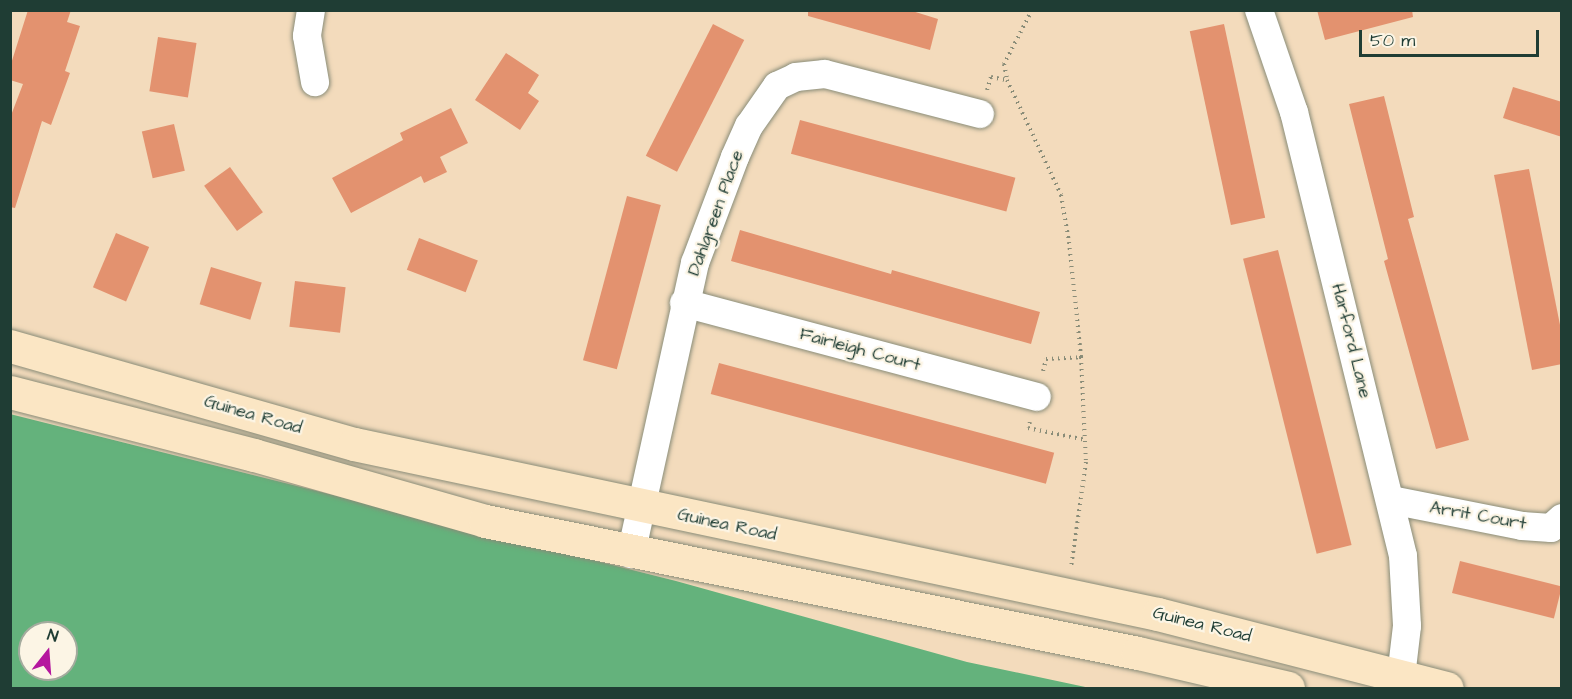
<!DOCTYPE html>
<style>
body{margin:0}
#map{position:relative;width:1572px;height:699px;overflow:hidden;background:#f3dbbc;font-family:"Architects Daughter",sans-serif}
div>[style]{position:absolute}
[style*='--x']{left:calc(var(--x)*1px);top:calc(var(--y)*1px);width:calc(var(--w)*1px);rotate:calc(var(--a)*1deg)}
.forest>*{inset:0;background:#64b27c}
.building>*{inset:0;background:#e3926f;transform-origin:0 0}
.path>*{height:4px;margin-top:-2px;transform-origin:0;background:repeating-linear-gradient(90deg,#898c78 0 1.5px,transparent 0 6px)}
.roads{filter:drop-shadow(0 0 2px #898c78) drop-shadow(0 0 2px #898c78)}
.minor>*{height:28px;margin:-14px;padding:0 14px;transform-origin:14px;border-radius:14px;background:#fff}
.secondary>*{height:33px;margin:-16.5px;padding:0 16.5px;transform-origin:16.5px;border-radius:16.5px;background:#fbe6c4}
span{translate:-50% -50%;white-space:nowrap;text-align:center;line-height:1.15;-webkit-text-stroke:4.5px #fcf5e5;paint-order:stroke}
.street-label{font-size:18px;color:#1f3d34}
.frame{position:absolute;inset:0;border:12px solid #1f3d34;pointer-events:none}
.north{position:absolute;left:18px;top:621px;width:60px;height:60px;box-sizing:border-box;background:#fcf5e5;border:2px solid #a4ab9e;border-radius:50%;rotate:17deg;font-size:16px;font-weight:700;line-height:24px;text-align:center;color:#1f3d34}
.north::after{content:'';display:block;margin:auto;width:21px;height:27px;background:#b5179e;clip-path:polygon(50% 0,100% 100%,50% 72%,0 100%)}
.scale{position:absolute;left:1359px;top:30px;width:180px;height:27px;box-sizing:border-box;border:3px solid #1f3d34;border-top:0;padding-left:8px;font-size:18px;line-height:21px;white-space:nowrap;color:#1f3d34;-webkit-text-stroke:4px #fcf5e5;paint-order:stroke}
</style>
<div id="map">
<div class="forest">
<div style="clip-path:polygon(evenodd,10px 414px,676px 581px,967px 662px,1090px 688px,11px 688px,10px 414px,30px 633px,66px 633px,66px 669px,30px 669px,30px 633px)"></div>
</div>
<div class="building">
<div style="clip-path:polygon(28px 10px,71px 10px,67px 22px,80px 26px,65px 71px,70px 73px,51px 125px,42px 121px,15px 208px,10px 207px,10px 118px,23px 84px,10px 80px,10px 67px)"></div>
<div style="clip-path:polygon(808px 10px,909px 10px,938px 19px,930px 50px,808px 16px)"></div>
<div style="clip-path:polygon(1317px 10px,1412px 10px,1413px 17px,1325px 40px)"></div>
<div style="left:713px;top:24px;width:35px;height:148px;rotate:27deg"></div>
<div style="left:1224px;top:24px;width:198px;height:35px;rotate:78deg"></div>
<div style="left:158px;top:37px;width:39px;height:55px;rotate:9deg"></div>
<div style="clip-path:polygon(506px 53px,539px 75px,528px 93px,539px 101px,520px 130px,475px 100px)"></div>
<div style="clip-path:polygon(1513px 87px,1562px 102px,1562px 137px,1503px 118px)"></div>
<div style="clip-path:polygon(1384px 96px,1414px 217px,1408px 219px,1469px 440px,1436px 449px,1384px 261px,1388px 259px,1349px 104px)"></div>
<div style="clip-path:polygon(451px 108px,468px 143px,440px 157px,447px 172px,424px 183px,421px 176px,351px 213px,332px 178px,403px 140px,400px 133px)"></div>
<div style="left:800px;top:120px;width:223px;height:35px;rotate:15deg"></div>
<div style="left:174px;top:124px;width:48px;height:33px;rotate:77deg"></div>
<div style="left:230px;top:167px;width:56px;height:32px;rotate:54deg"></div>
<div style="clip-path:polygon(1529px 169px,1562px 335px,1562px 364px,1532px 370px,1494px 175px)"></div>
<div style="left:627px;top:196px;width:35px;height:170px;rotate:15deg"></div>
<div style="clip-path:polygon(740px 230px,891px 274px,892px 270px,1040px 312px,1031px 344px,731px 261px)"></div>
<div style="left:116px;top:233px;width:36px;height:59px;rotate:23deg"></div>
<div style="left:419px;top:238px;width:63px;height:34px;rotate:21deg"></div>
<div style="left:1278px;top:250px;width:304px;height:36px;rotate:76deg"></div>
<div style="left:211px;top:267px;width:53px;height:39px;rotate:17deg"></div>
<div style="left:295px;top:281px;width:51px;height:46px;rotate:7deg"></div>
<div style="left:719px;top:363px;width:347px;height:32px;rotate:15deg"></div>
<div style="left:1460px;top:561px;width:105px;height:33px;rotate:14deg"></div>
</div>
<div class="path">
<div style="--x:1032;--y:10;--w:61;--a:117.4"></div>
<div style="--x:1004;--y:64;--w:16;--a:79"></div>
<div style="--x:1007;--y:80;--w:127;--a:64.8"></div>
<div style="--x:1061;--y:195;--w:48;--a:80.3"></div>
<div style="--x:1069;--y:242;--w:116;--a:84"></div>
<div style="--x:1081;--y:357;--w:105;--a:87.3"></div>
<div style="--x:1086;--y:462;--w:106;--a:98.1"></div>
<div style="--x:987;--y:90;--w:14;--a:-73"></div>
<div style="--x:991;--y:77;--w:16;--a:11"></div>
<div style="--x:1043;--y:371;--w:12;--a:-76"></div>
<div style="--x:1046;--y:359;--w:35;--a:-3"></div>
<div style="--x:1030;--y:422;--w:6;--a:108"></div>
<div style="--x:1028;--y:428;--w:59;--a:11.7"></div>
</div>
<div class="roads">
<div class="minor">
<div style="--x:311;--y:10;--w:26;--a:99"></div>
<div style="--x:307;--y:36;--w:47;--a:80.1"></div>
<div style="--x:1259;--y:10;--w:108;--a:71.1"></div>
<div style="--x:1294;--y:112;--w:457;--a:76.2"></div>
<div style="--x:1403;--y:556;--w:70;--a:86.7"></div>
<div style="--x:1407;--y:626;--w:51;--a:96.7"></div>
<div style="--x:684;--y:303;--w:365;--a:14.9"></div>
<div style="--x:1391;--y:500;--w:134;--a:11.2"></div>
<div style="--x:1522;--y:526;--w:29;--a:4"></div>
<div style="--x:1551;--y:528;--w:15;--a:-42"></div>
<div style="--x:631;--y:554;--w:298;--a:-77.6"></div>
<div style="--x:695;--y:263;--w:113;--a:-69.3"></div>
<div style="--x:735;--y:157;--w:34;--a:-66"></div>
<div style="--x:749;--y:126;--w:49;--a:-55"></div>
<div style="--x:777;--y:86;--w:21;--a:-25"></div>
<div style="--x:796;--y:77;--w:29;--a:-6"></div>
<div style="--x:825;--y:74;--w:160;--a:14.5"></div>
</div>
<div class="secondary">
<div style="--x:10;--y:346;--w:358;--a:15.9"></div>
<div style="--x:354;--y:444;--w:822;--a:11.94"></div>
<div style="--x:1158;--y:614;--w:298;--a:14.4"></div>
<div style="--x:10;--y:392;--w:252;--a:14.5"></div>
<div style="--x:254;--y:455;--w:240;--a:15.9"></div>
<div style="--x:485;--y:521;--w:666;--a:11.43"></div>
<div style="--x:1138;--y:653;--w:154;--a:13.1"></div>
</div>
</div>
<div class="street-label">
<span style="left:716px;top:213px;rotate:-70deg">Dahlgreen Place</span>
<span style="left:1351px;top:341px;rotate:76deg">Harford Lane</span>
<span style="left:860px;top:350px;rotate:15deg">Fairleigh Court</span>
<span style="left:253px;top:415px;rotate:16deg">Guinea Road</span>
<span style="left:1478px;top:516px;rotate:10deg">Arrit Court</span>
<span style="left:727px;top:525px;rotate:12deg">Guinea Road</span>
<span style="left:1202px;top:625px;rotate:14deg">Guinea Road</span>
</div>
<div class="frame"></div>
<div class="north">N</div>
<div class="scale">50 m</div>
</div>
